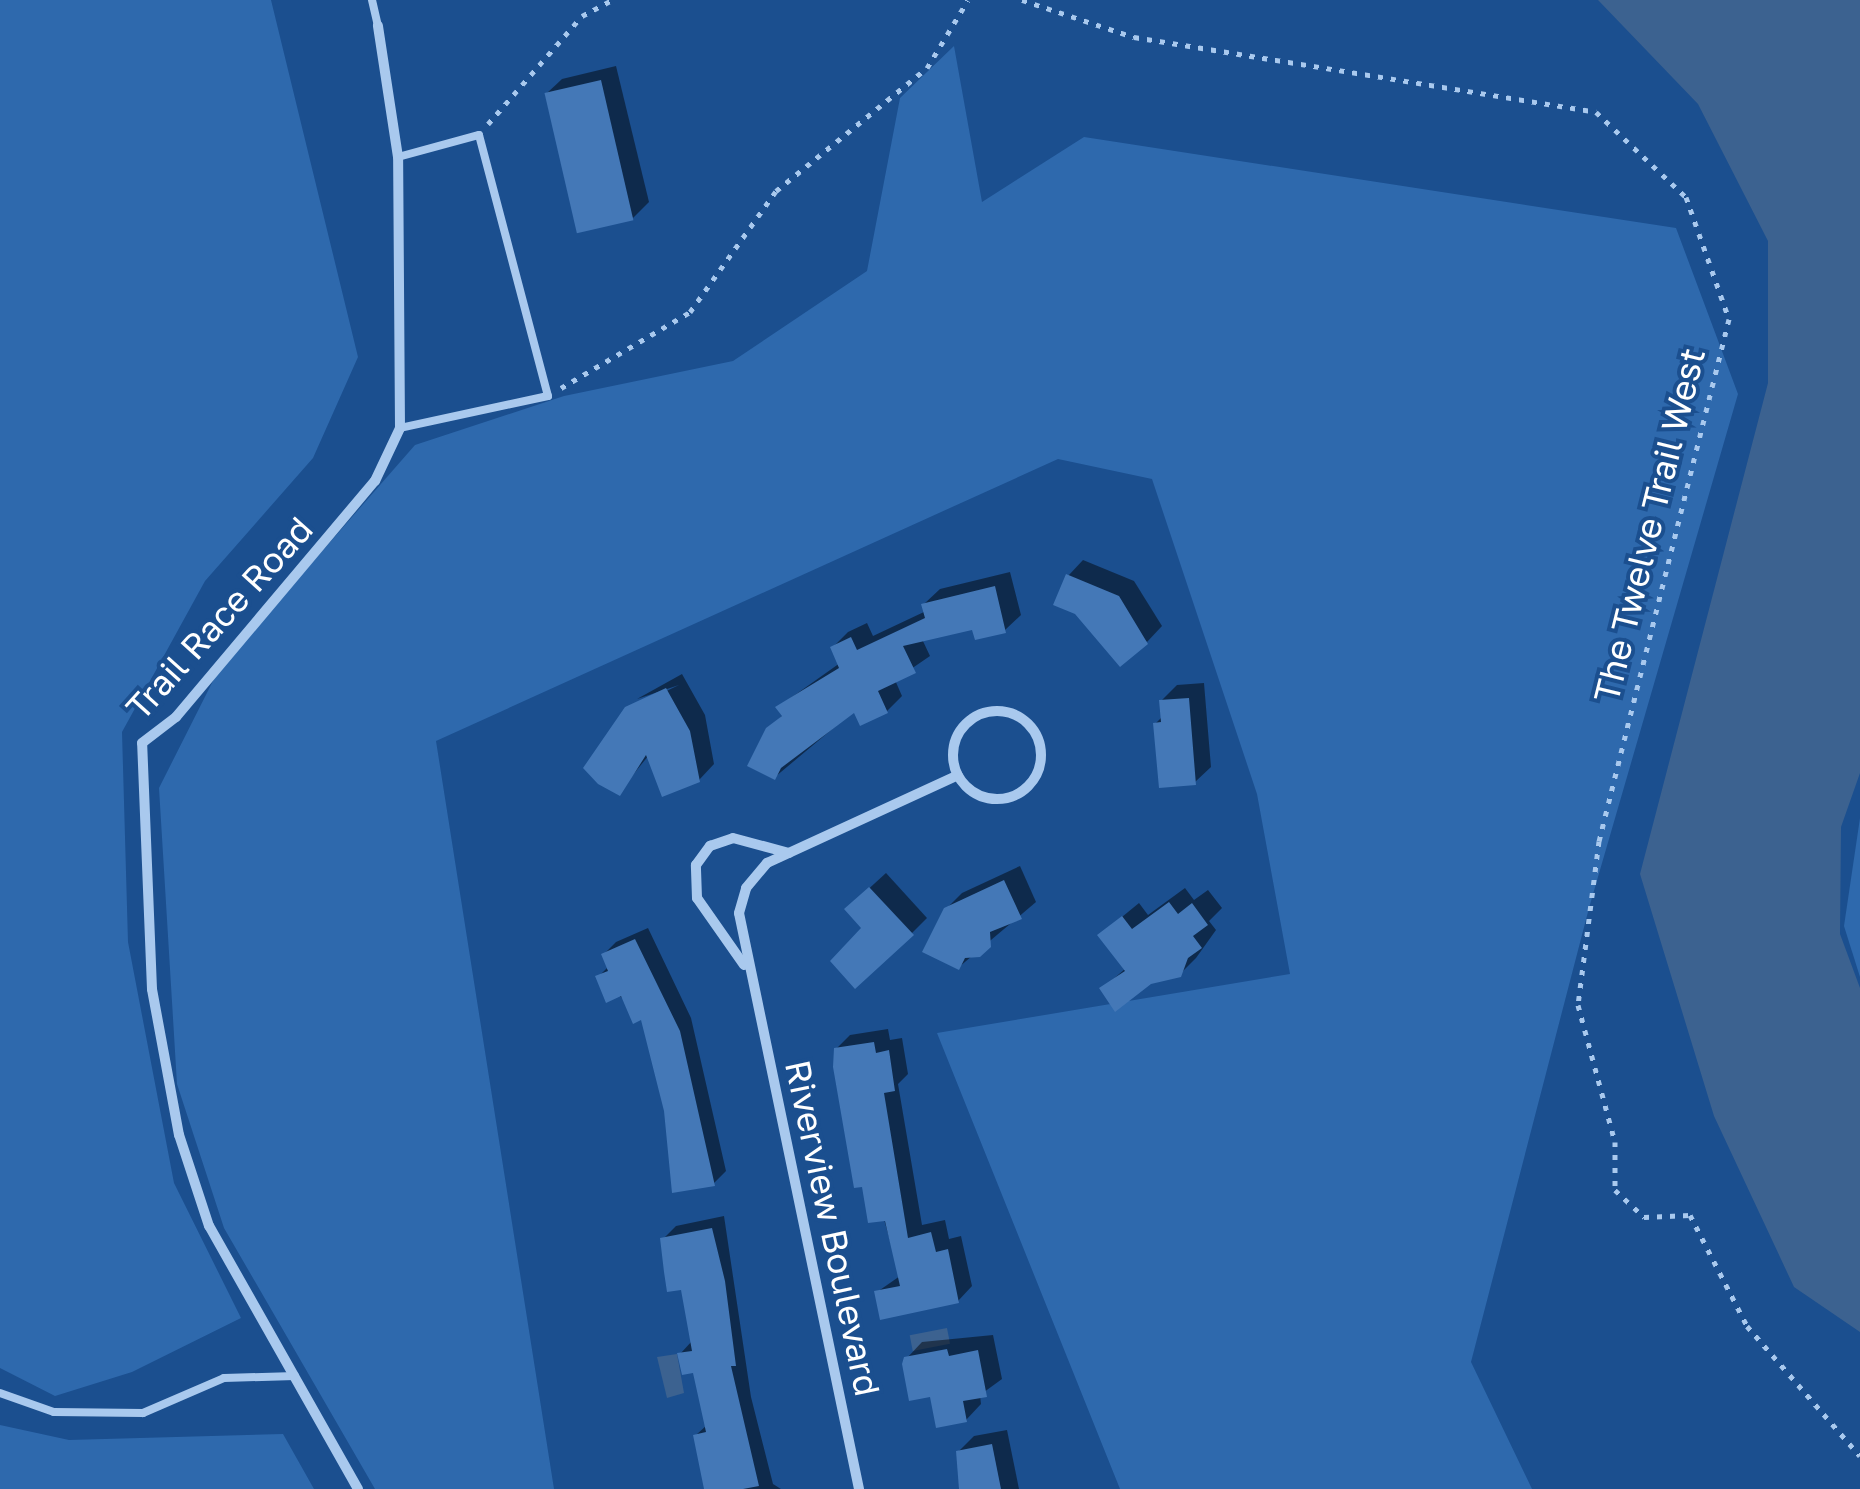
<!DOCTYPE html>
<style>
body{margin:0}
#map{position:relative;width:1860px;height:1489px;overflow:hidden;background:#1b4f8f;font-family:"Golos Text",sans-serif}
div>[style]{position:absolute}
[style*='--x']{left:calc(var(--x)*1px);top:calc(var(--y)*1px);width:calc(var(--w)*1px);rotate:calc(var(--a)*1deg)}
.green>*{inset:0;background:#2e69ad}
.water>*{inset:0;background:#3c6290;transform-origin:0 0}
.shadow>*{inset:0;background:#0007}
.building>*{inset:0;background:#4478b7;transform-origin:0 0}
.path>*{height:5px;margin-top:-2.5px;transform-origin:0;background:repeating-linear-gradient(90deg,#a9c9ee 0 5px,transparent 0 13px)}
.service>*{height:8px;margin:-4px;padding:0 4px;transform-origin:4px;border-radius:4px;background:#a9c9ee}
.minor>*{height:10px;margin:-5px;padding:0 5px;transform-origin:5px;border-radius:5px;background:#a9c9ee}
.minor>.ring{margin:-5px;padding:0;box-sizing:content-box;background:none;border:10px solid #a9c9ee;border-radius:50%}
span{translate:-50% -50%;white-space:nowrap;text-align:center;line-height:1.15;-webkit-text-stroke:8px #1b4f8f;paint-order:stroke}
.street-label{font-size:35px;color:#fff}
</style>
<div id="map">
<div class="green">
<div style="clip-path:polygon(0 0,271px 0,358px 357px,313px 458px,205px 581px,122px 732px,128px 942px,174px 1183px,241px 1318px,132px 1372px,55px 1396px,0 1368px)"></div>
<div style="clip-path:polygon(954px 46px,982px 202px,1084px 137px,1676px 228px,1738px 394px,1589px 908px,1471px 1362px,1532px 1489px,1120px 1489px,937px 1033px,1290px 974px,1257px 794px,1152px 479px,1058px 459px,436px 741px,554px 1489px,375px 1489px,224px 1228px,177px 1084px,159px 788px,219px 669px,415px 445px,564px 396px,733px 361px,867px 271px,900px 98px)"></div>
<div style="clip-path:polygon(1860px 818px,1860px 977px,1844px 926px)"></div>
<div style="clip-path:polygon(0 1425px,69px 1440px,283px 1434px,314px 1489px,0 1489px)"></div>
</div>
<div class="water">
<div style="clip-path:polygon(1598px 0,1860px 0,1860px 773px,1841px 827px,1840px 934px,1860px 988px,1860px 1332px,1794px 1287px,1714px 1116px,1640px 874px,1768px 383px,1768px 241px,1698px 104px)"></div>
<div style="left:947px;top:1328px;width:16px;height:38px;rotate:79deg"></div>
<div style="clip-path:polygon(677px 1354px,684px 1393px,667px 1398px,657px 1357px)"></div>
</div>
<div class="shadow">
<div style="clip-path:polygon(616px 66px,649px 202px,633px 218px,546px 94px,562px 79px)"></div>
<div style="clip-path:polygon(1083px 560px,1134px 581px,1162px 626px,1147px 642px,1068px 576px)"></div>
<div style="clip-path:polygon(1010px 572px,1021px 615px,1005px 630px,974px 627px,922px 639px,930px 656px,895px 680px,902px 696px,887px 711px,855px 710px,775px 777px,768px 730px,784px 714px,778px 707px,840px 663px,833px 647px,848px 632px,867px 623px,873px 636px,926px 611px,924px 604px,940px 589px)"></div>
<div style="clip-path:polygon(682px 674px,705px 715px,714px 764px,699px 780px,649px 755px,619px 792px,631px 708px,679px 685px,637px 699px)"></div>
<div style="clip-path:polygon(1204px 683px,1211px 767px,1195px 782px,1155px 724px,1163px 716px,1161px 701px,1177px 685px)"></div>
<div style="clip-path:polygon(1020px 866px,1036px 902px,959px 967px,946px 909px,962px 893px)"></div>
<div style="clip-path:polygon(886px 873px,927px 918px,912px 933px,864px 928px,863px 894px)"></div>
<div style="clip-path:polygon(1185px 888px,1194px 900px,1208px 890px,1222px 908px,1209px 921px,1216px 930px,1196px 958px,1180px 974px,1102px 989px,1126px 968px,1100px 935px,1139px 903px,1148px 915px)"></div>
<div style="clip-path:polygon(648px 928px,691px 1018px,726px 1171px,714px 1183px,666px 1111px,643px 1016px,598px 977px,609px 966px,604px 954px,616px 942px)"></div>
<div style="clip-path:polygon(888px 1029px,890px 1040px,902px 1038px,908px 1074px,898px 1084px,922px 1225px,945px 1220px,949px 1239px,961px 1236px,972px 1286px,958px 1301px,877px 1292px,900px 1276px,836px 1049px,850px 1035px)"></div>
<div style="clip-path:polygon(724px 1216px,751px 1397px,773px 1484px,781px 1489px,730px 1489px,696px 1435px,707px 1425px,695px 1370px,680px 1354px,692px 1341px,683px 1287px,663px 1239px,676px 1226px)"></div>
<div style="clip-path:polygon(993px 1335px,1002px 1379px,980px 1395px,981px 1404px,966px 1420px,932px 1394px,907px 1358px,922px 1342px)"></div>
<div style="clip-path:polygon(1007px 1430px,1019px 1489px,962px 1489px,958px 1452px,974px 1436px)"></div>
</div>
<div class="building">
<div style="left:601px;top:80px;width:144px;height:58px;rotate:77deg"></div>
<div style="clip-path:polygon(1066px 574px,1119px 596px,1148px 644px,1120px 667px,1075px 614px,1053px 605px)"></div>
<div style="clip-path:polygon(995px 586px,1006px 633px,975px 640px,972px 630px,903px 646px,916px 673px,878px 691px,888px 713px,860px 726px,854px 713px,781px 768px,775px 780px,747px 766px,766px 728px,782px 716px,775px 707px,839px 668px,830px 647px,851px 637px,857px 650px,925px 618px,921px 604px)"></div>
<div style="clip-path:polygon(666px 688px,690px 731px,700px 782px,662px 797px,646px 755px,620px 796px,598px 784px,583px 768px,625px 707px)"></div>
<div style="clip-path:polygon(1189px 698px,1196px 785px,1159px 788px,1153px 723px,1161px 722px,1159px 700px)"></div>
<div style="clip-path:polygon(1004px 880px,1022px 919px,990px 932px,991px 947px,980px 957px,965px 958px,959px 970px,922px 952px,944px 908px)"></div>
<div style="clip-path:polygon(869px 887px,914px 935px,855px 989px,830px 961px,861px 928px,844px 909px)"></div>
<div style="clip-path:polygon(1169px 902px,1178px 914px,1192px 903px,1208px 925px,1193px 936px,1202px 948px,1188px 958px,1181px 977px,1151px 984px,1115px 1012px,1099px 988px,1125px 971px,1097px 935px,1122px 916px,1132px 929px)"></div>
<div style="clip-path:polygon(635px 939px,680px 1031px,715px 1186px,672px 1193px,664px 1111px,641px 1020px,633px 1024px,621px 996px,606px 1003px,595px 976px,608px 971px,601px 954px)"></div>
<div style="clip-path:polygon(874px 1042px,876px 1053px,889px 1050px,895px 1091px,884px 1093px,908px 1238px,931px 1232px,936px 1252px,948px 1249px,959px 1303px,880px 1320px,874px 1291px,900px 1286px,885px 1221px,868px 1223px,862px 1187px,854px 1188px,833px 1067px,834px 1048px)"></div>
<div style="clip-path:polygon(712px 1228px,725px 1281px,736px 1366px,731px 1366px,759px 1486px,743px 1489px,704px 1489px,693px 1435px,706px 1432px,693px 1373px,682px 1375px,677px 1353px,692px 1351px,681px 1290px,667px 1292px,664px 1272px,660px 1238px)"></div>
<div style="clip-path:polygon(947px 1349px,949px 1356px,978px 1350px,987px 1397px,963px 1401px,967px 1422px,936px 1428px,930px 1397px,909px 1401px,902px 1364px,904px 1357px)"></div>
<div style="clip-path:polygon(992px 1444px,1001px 1489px,959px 1489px,956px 1451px)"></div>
</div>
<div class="path">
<div style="--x:1022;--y:0;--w:118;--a:18.3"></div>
<div style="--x:1134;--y:37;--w:468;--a:9.2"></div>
<div style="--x:1596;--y:112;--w:124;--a:43.4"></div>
<div style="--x:1686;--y:197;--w:129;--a:70.6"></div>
<div style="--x:1729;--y:319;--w:538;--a:103.98"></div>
<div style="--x:1599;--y:841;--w:165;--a:97.3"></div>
<div style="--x:1578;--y:1005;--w:142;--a:74.9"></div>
<div style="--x:1615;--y:1142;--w:48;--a:90"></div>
<div style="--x:1615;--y:1190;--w:40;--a:43"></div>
<div style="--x:1644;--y:1217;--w:46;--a:-2.5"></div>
<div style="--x:1690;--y:1215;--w:125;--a:62.8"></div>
<div style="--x:1747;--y:1326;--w:172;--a:49"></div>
<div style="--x:488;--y:124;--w:143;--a:-49"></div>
<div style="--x:582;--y:16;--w:34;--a:-28"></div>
<div style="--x:561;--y:388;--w:150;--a:-30.5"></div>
<div style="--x:690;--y:312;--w:148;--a:-54.6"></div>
<div style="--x:776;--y:191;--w:195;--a:-39.2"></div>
<div style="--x:927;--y:68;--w:79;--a:-58.9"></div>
</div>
<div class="service">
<div style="--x:372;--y:0;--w:27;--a:77"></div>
<div style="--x:398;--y:157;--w:84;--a:-15.2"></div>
<div style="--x:479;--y:135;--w:270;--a:75.2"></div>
<div style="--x:548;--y:396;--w:151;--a:167.8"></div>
<div style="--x:0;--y:1393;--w:57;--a:19.4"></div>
<div style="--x:54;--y:1412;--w:89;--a:0.6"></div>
<div style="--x:143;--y:1413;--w:88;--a:-23.4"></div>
<div style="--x:224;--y:1378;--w:71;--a:-1.6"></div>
</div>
<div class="minor">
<div class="ring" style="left:953px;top:711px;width:78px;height:78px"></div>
<div style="--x:744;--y:965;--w:82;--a:-125"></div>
<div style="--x:697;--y:898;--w:33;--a:-92"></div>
<div style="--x:696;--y:865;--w:24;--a:-54"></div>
<div style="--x:710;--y:846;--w:24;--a:-19"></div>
<div style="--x:733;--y:838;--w:58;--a:15"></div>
<div style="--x:358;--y:1489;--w:302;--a:-119.5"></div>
<div style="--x:209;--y:1226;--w:96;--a:-108.2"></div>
<div style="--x:179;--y:1135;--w:148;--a:-100.5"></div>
<div style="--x:152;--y:989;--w:246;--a:-92.3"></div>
<div style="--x:142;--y:743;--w:43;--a:-37.4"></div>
<div style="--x:176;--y:717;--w:309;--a:-49.9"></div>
<div style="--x:375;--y:481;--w:59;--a:-64.7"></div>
<div style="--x:400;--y:428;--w:271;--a:-90.4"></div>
<div style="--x:398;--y:157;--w:133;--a:-98.7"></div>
<div style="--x:859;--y:1489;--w:588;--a:-101.77"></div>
<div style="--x:739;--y:913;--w:26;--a:-74"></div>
<div style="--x:746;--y:888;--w:33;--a:-50"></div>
<div style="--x:767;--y:863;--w:210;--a:-24.7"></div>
</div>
<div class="street-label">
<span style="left:1649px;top:525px;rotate:-76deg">The Twelve Trail West</span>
<span style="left:219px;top:618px;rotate:-48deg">Trail Race Road</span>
<span style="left:833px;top:1228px;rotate:78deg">Riverview Boulevard</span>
</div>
</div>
